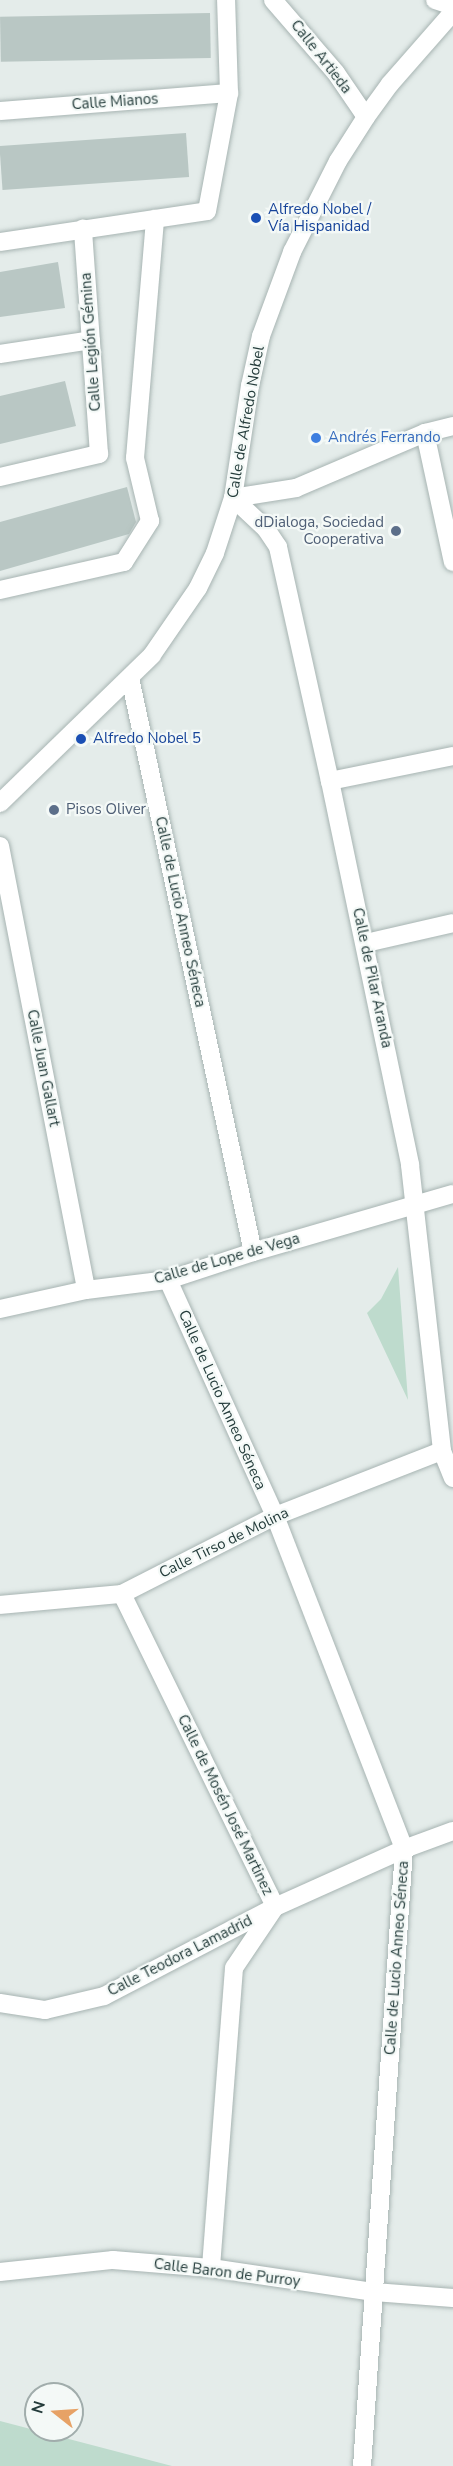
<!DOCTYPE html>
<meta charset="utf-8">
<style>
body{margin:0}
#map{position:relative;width:453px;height:2466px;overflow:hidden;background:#e4ecea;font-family:"Nunito Sans",sans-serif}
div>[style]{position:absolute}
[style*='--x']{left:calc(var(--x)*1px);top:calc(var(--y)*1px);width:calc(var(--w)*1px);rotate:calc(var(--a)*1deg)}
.green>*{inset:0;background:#bedbcd}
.building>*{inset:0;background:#b9c7c4;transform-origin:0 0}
.roads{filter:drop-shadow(0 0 2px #a7b4b2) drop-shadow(0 0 2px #a7b4b2)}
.minor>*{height:18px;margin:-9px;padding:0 9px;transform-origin:9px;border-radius:9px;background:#fff}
.dots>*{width:16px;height:16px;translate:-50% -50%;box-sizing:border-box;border:3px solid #f4f9f7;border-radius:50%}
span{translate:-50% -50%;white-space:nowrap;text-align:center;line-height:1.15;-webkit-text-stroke:4.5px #f4f9f7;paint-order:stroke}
.street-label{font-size:15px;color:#243c3b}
.transit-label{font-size:15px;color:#164399}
.left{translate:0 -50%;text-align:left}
.shop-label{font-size:15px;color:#366cbe}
.service-label{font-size:15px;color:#4e5e75}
.right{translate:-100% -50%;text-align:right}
.north{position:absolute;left:24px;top:2382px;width:60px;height:60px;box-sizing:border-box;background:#f4f9f7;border:2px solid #a1adac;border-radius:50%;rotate:287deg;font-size:16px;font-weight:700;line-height:24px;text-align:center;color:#243c3b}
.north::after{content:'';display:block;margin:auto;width:21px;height:27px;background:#e7a266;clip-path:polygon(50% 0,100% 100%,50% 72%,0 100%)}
</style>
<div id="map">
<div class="green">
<div style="clip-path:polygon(398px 1267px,408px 1400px,367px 1313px,381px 1299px)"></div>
<div style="clip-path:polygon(0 2421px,172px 2466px,0 2466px)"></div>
</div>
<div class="building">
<div style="left:210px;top:13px;width:45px;height:210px;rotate:89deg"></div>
<div style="left:186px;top:133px;width:44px;height:187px;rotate:86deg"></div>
<div style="clip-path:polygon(58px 262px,65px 308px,0 317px,0 272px)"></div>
<div style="clip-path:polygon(65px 381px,76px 426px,0 444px,0 396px)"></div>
<div style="clip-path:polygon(127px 487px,136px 522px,129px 534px,0 571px,0 522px)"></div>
</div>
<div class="roads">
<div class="minor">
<div style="--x:273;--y:0;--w:96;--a:49.2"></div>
<div style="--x:336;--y:73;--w:53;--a:55.7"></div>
<div style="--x:435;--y:0;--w:19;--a:18"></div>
<div style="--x:0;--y:111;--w:230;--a:-4.5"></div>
<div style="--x:0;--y:242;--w:209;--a:-8.5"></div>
<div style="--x:207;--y:211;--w:120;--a:-79.4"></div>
<div style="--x:229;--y:93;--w:93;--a:-91.8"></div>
<div style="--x:0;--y:354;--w:92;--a:-8.7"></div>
<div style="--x:425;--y:433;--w:132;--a:77.8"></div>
<div style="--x:0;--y:477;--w:102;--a:-13.1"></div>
<div style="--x:99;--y:454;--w:226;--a:-94.1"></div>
<div style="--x:233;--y:498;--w:45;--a:43.2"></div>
<div style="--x:266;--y:529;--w:22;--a:56"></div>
<div style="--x:278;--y:547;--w:240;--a:77.5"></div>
<div style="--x:330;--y:781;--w:392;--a:78.2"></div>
<div style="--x:410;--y:1165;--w:288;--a:83.6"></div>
<div style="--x:442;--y:1451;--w:29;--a:68"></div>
<div style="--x:233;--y:498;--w:64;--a:-9"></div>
<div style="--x:296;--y:488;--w:140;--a:-23.1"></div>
<div style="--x:425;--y:433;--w:29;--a:-14"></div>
<div style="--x:0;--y:590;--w:127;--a:-12.7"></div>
<div style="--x:124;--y:562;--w:49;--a:-57.6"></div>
<div style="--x:150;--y:521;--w:65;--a:-103.4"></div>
<div style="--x:135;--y:458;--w:240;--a:-85.2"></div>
<div style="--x:130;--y:678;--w:587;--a:77.91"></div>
<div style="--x:330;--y:781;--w:126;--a:-11.5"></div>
<div style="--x:0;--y:803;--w:212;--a:-44.2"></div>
<div style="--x:152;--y:655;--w:81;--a:-55.5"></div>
<div style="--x:198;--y:588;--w:39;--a:-64"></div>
<div style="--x:215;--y:553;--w:58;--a:-71.9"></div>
<div style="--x:233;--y:498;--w:113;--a:-81.4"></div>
<div style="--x:250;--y:386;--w:51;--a:-77.6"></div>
<div style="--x:261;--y:336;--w:90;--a:-69.7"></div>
<div style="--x:292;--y:252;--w:102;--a:-63.2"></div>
<div style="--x:338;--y:161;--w:52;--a:-57.5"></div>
<div style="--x:366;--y:117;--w:41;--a:-54"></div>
<div style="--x:390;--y:84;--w:96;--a:-48.8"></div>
<div style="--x:0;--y:846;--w:452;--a:79"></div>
<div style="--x:366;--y:943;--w:89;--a:-12.9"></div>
<div style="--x:168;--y:1280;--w:259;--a:65.6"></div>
<div style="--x:275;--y:1516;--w:357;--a:68.8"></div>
<div style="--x:404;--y:1849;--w:618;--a:93.89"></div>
<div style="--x:0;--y:1309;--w:88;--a:-12.5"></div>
<div style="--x:86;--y:1290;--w:83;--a:-7"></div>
<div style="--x:168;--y:1280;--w:89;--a:-18.2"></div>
<div style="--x:253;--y:1252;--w:208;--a:-16.2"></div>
<div style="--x:122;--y:1594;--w:348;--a:63.9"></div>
<div style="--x:275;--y:1907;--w:73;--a:123.9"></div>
<div style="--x:234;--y:1968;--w:301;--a:94.4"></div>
<div style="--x:0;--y:1605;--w:122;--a:-5.2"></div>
<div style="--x:122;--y:1594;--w:172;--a:-27"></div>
<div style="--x:275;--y:1516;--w:179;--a:-21.3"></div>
<div style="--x:0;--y:2003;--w:46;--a:8.8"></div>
<div style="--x:45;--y:2010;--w:61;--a:-13.3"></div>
<div style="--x:104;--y:1996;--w:193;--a:-27.5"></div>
<div style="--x:275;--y:1907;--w:141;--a:-24.2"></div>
<div style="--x:404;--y:1849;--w:52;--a:-20.2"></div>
<div style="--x:0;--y:2272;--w:114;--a:-6.1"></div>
<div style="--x:113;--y:2260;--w:98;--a:4.7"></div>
<div style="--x:211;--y:2268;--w:165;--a:8.4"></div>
<div style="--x:374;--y:2292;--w:79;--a:4.3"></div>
</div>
</div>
<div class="dots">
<div style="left:256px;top:218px;background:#1a4fb4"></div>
<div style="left:316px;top:438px;background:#3f7fe0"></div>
<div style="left:396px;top:531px;background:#5c6f8a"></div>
<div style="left:81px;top:739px;background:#1a4fb4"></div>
<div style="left:54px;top:810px;background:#5c6f8a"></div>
</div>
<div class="street-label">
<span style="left:321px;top:57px;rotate:52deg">Calle Artieda</span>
<span style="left:115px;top:102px;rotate:-4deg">Calle Mianos</span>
<span style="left:91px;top:342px;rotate:-94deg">Calle Legión Gémina</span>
<span style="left:246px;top:422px;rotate:-80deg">Calle de Alfredo Nobel</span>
<span style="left:180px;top:912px;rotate:78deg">Calle de Lucio Anneo Séneca</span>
<span style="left:372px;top:978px;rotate:78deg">Calle de Pilar Aranda</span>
<span style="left:43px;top:1068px;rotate:79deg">Calle Juan Gallart</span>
<span style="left:227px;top:1259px;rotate:-16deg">Calle de Lope de Vega</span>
<span style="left:222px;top:1400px;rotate:66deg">Calle de Lucio Anneo Séneca</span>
<span style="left:224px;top:1543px;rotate:-26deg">Calle Tirso de Molina</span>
<span style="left:225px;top:1805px;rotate:64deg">Calle de Mosén José Martinez</span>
<span style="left:180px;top:1956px;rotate:-27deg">Calle Teodora Lamadrid</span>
<span style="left:397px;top:1958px;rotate:-86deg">Calle de Lucio Anneo Séneca</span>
<span style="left:227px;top:2273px;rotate:7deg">Calle Baron de Purroy</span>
</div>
<div class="transit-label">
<span class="left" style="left:268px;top:218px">Alfredo Nobel /<br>Vía Hispanidad</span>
<span class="left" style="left:93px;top:739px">Alfredo Nobel 5</span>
</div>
<div class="shop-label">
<span class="left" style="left:328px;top:438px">Andrés Ferrando</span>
</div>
<div class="service-label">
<span class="right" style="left:384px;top:531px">dDialoga, Sociedad<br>Cooperativa</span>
<span class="left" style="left:66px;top:810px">Pisos Oliver</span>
</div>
<div class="north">N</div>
</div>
